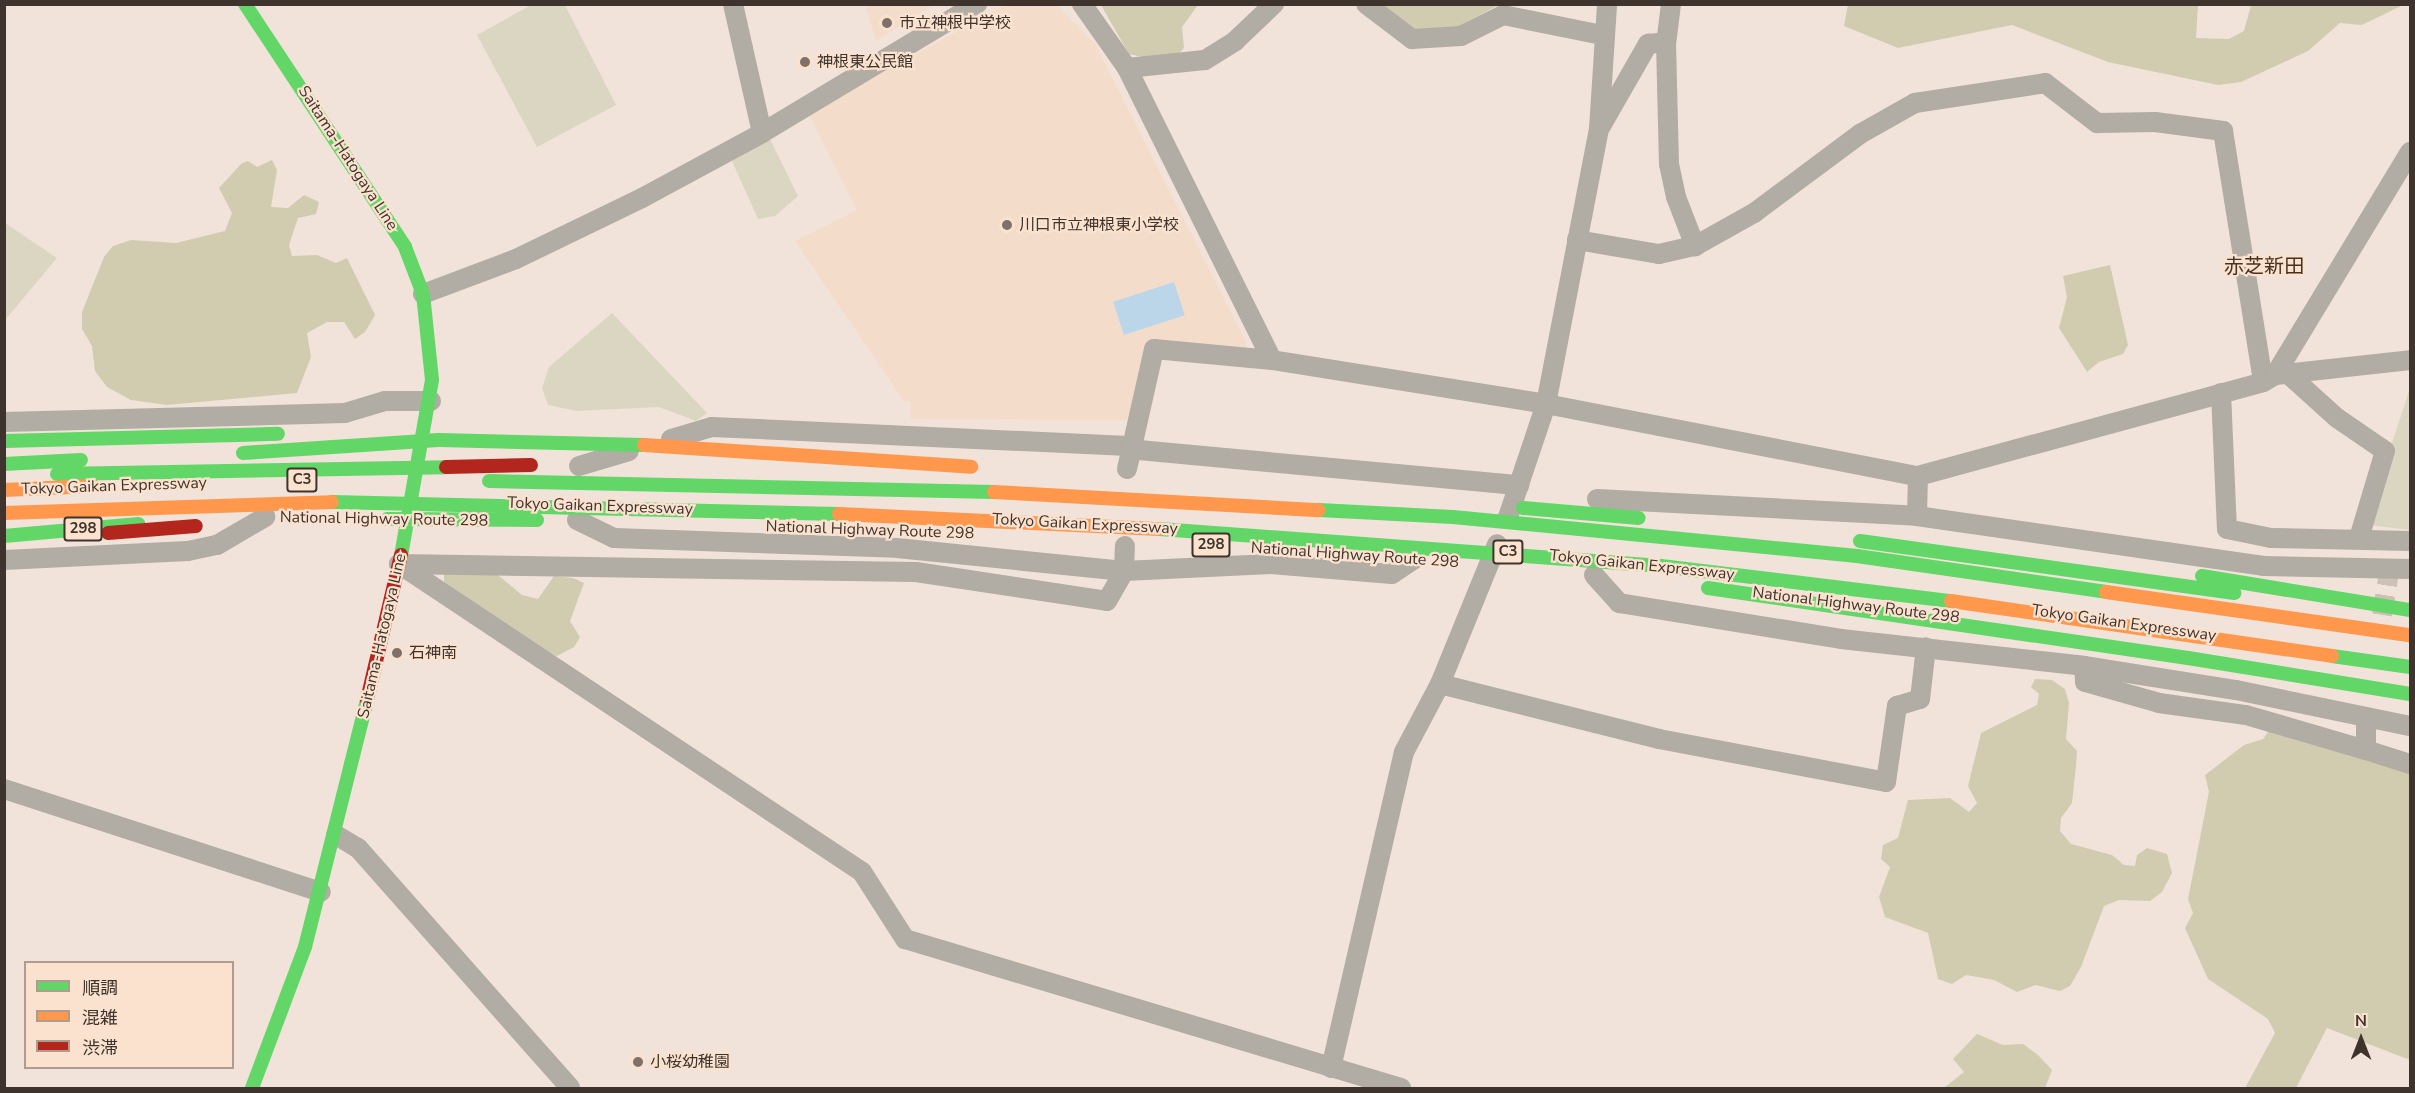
<!DOCTYPE html>
<meta charset="utf-8">
<style>
body{margin:0}
#map{position:relative;width:2415px;height:1093px;overflow:hidden;background:#f1e3d9;font-family:"Nunito Sans","Noto Sans JP",sans-serif}
div>[style]{position:absolute}
[style*='--x']{left:calc(var(--x)*1px);top:calc(var(--y)*1px);width:calc(var(--w)*1px);rotate:calc(var(--a)*1deg)}
.built>*{inset:0;background:#f4dccb}
.green>*{inset:0;background:#dbd6c2}
.forest>*{inset:0;background:#d1ccaf}
.water>*{inset:0;background:#bcd6e9;transform-origin:0 0}
.street-tunnel>*{height:20px;margin-top:-10px;transform-origin:0;background:repeating-linear-gradient(90deg,#cdc0b7 0 20px,transparent 0 30px)}
.street>*{height:20px;margin:-10px;padding:0 10px;transform-origin:10px;border-radius:10px;background:#b1aca4}
.fast>*{height:14px;margin:-7px;padding:0 7px;transform-origin:7px;border-radius:7px;background:#63d668}
.jam>*{height:14px;margin:-7px;padding:0 7px;transform-origin:7px;border-radius:7px;background:#b3261e}
.fast-bridge>*{height:14px;margin:-7px;padding:0 7px;transform-origin:7px;border-radius:7px;background:#63d668}
.slow-bridge>*{height:14px;margin:-7px;padding:0 7px;transform-origin:7px;border-radius:7px;background:#ff974d}
.jam-bridge>*{height:14px;margin:-7px;padding:0 7px;transform-origin:7px;border-radius:7px;background:#b3261e}
.dots>*{width:16px;height:16px;translate:-50% -50%;box-sizing:border-box;border:3px solid #fbe2cf;border-radius:50%}
span{translate:-50% -50%;white-space:nowrap;text-align:center;line-height:1.15;-webkit-text-stroke:4.5px #fbe2cf;paint-order:stroke}
.shield-label span{padding:2px 4px;background:#fbe2cf;border:2px solid;border-radius:4px;-webkit-text-stroke-width:0}
.shield-label{font-size:15px;color:#3e342d;font-weight:700}
.poi-label{font-size:16px;color:#3e342d}
.left{translate:0 -50%;text-align:left}
.street-label{font-size:16px;color:#3e342d}
.quarter-label{font-size:20px;color:#453222}
.frame{position:absolute;inset:0;border:6px solid #3e342d;pointer-events:none}
.legend{position:absolute;left:24px;top:961px;width:210px;height:108px;box-sizing:border-box;background:#fbe2cf;border:2px solid #af9c8e;margin:0;padding:8px 10px;list-style:none;font-size:18px;color:#3e342d}
.legend li{display:flex;align-items:center;gap:12px;height:30px}
.legend b{width:30px;border:2px solid #af9c8e}
.north{position:absolute;left:2331px;top:1009px;width:60px;height:60px;-webkit-text-stroke:4px #fbe2cf;paint-order:stroke;rotate:0deg;font-size:16px;font-weight:700;line-height:24px;text-align:center;color:#3e342d}
.north::after{content:'';display:block;margin:auto;width:21px;height:27px;background:#3e342d;clip-path:polygon(50% 0,100% 100%,50% 72%,0 100%)}
</style>
<div id="map">
<div class="built">
<div style="clip-path:polygon(865px 4px,933px 4px,933px 5px,876px 41px)"></div>
<div style="clip-path:polygon(1005px 5px,1057px 5px,1095px 44px,1246px 342px,1246px 351px,1147px 340px,1133px 411px,1127px 420px,911px 419px,910px 401px,904px 401px,795px 241px,857px 210px,808px 113px)"></div>
</div>
<div class="green">
<div style="clip-path:polygon(531px 5px,565px 5px,616px 105px,537px 147px,477px 35px)"></div>
<div style="clip-path:polygon(769px 137px,798px 196px,775px 216px,758px 219px,732px 161px)"></div>
<div style="clip-path:polygon(5px 223px,57px 258px,5px 320px)"></div>
<div style="clip-path:polygon(612px 313px,707px 413px,696px 421px,659px 407px,577px 411px,548px 405px,542px 388px,549px 367px)"></div>
<div style="clip-path:polygon(2410px 388px,2410px 530px,2368px 525px,2391px 446px)"></div>
</div>
<div class="forest">
<div style="clip-path:polygon(1101px 5px,1198px 5px,1182px 27px,1184px 48px,1176px 57px,1147px 58px,1129px 54px)"></div>
<div style="clip-path:polygon(1380px 5px,1498px 5px,1452px 30px,1420px 33px)"></div>
<div style="clip-path:polygon(2198px 5px,2196px 38px,2229px 39px,2244px 31px,2251px 5px,2403px 5px,2362px 25px,2340px 23px,2308px 51px,2241px 82px,2218px 85px,2108px 62px,2012px 25px,1898px 48px,1844px 26px,1848px 5px)"></div>
<div style="clip-path:polygon(272px 160px,277px 170px,271px 207px,288px 208px,304px 195px,319px 202px,316px 214px,298px 218px,289px 245px,292px 256px,317px 255px,336px 263px,347px 258px,375px 315px,365px 332px,355px 339px,344px 322px,327px 322px,307px 333px,311px 357px,297px 393px,167px 405px,131px 400px,107px 387px,95px 371px,92px 346px,82px 329px,82px 312px,104px 257px,113px 246px,131px 240px,176px 243px,225px 231px,232px 213px,219px 188px,242px 163px,248px 161px,257px 167px)"></div>
<div style="clip-path:polygon(2110px 265px,2128px 345px,2123px 354px,2099px 362px,2087px 372px,2059px 328px,2067px 297px,2063px 276px)"></div>
<div style="clip-path:polygon(444px 571px,493px 571px,522px 595px,538px 599px,554px 576px,573px 578px,584px 583px,570px 621px,580px 637px,574px 647px,557px 656px,546px 652px,444px 582px)"></div>
<div style="clip-path:polygon(2035px 679px,2052px 680px,2065px 689px,2069px 703px,2066px 739px,2077px 751px,2076px 766px,2072px 803px,2061px 818px,2060px 831px,2071px 844px,2112px 855px,2124px 865px,2135px 866px,2137px 855px,2147px 848px,2167px 854px,2172px 873px,2162px 892px,2150px 901px,2119px 900px,2104px 906px,2081px 967px,2070px 986px,2060px 991px,2035px 985px,2017px 992px,1994px 980px,1966px 975px,1952px 984px,1938px 979px,1928px 933px,1885px 917px,1879px 897px,1890px 867px,1881px 859px,1883px 845px,1898px 838px,1908px 800px,1950px 798px,1969px 812px,1977px 803px,1968px 786px,1981px 733px,2037px 705px,2039px 694px,2031px 687px)"></div>
<div style="clip-path:polygon(2270px 729px,2410px 772px,2410px 1060px,2327px 1028px,2296px 1088px,2245px 1088px,2275px 1033px,2268px 1019px,2208px 979px,2185px 928px,2193px 913px,2188px 899px,2209px 792px,2205px 775px,2244px 745px,2263px 739px)"></div>
<div style="clip-path:polygon(1977px 1034px,2003px 1045px,2023px 1044px,2038px 1055px,2052px 1070px,2045px 1088px,1944px 1088px,1964px 1072px,1953px 1059px)"></div>
</div>
<div class="water">
<div style="left:1174px;top:282px;width:35px;height:64px;rotate:72deg"></div>
</div>
<div class="street-tunnel">
<div style="--x:2382;--y:615;--w:50;--a:-80.7"></div>
</div>
<div class="street">
<div style="--x:733;--y:4;--w:132;--a:77.3"></div>
<div style="--x:1082;--y:4;--w:78;--a:54.9"></div>
<div style="--x:1127;--y:68;--w:326;--a:63.6"></div>
<div style="--x:1366;--y:4;--w:58;--a:37.3"></div>
<div style="--x:1412;--y:39;--w:49;--a:-3.5"></div>
<div style="--x:1461;--y:36;--w:47;--a:-26.6"></div>
<div style="--x:1503;--y:15;--w:101;--a:11.4"></div>
<div style="--x:1671;--y:4;--w:38;--a:97"></div>
<div style="--x:1666;--y:42;--w:122;--a:88.6"></div>
<div style="--x:1669;--y:164;--w:34;--a:78"></div>
<div style="--x:1676;--y:197;--w:53;--a:68.8"></div>
<div style="--x:1127;--y:68;--w:78;--a:-5.9"></div>
<div style="--x:1205;--y:60;--w:36;--a:-32"></div>
<div style="--x:1235;--y:41;--w:54;--a:-43.5"></div>
<div style="--x:1601;--y:126;--w:95;--a:-60.2"></div>
<div style="--x:1648;--y:44;--w:18;--a:-6"></div>
<div style="--x:1577;--y:240;--w:83;--a:9.7"></div>
<div style="--x:1659;--y:254;--w:37;--a:-13"></div>
<div style="--x:1695;--y:246;--w:68;--a:-29.2"></div>
<div style="--x:1754;--y:213;--w:132;--a:-36.7"></div>
<div style="--x:1860;--y:134;--w:63;--a:-29.4"></div>
<div style="--x:1915;--y:103;--w:132;--a:-8.7"></div>
<div style="--x:2045;--y:83;--w:66;--a:37.6"></div>
<div style="--x:2097;--y:123;--w:58;--a:-1"></div>
<div style="--x:2155;--y:122;--w:69;--a:7.5"></div>
<div style="--x:2223;--y:131;--w:254;--a:80.9"></div>
<div style="--x:423;--y:294;--w:99;--a:-20.6"></div>
<div style="--x:516;--y:259;--w:140;--a:-25.8"></div>
<div style="--x:642;--y:198;--w:136;--a:-28.4"></div>
<div style="--x:762;--y:133;--w:251;--a:-31"></div>
<div style="--x:2287;--y:373;--w:67;--a:42"></div>
<div style="--x:2337;--y:418;--w:58;--a:34.5"></div>
<div style="--x:2385;--y:451;--w:91;--a:106.6"></div>
<div style="--x:2275;--y:375;--w:261;--a:-58.8"></div>
<div style="--x:2221;--y:393;--w:136;--a:87.5"></div>
<div style="--x:2227;--y:529;--w:45;--a:11.6"></div>
<div style="--x:2271;--y:538;--w:139;--a:1.2"></div>
<div style="--x:4;--y:422;--w:341;--a:-1.5"></div>
<div style="--x:345;--y:413;--w:42;--a:-16.7"></div>
<div style="--x:385;--y:401;--w:46;--a:0"></div>
<div style="--x:671;--y:439;--w:43;--a:-16.3"></div>
<div style="--x:712;--y:427;--w:417;--a:2.6"></div>
<div style="--x:1128;--y:449;--w:393;--a:5.3"></div>
<div style="--x:579;--y:466;--w:52;--a:-16.7"></div>
<div style="--x:1127;--y:469;--w:123;--a:-77.3"></div>
<div style="--x:1154;--y:349;--w:119;--a:5.3"></div>
<div style="--x:1272;--y:360;--w:278;--a:9.1"></div>
<div style="--x:1546;--y:404;--w:379;--a:11"></div>
<div style="--x:1918;--y:476;--w:358;--a:-15.2"></div>
<div style="--x:2263;--y:382;--w:14;--a:-30"></div>
<div style="--x:2275;--y:375;--w:136;--a:-6.3"></div>
<div style="--x:1597;--y:499;--w:320;--a:3"></div>
<div style="--x:1917;--y:516;--w:350;--a:8.2"></div>
<div style="--x:2263;--y:566;--w:147;--a:1.2"></div>
<div style="--x:1917;--y:516;--w:40;--a:-88.6"></div>
<div style="--x:1508;--y:517;--w:119;--a:-71.4"></div>
<div style="--x:1546;--y:404;--w:280;--a:-79.1"></div>
<div style="--x:1599;--y:129;--w:125;--a:-86.3"></div>
<div style="--x:577;--y:520;--w:41;--a:25.9"></div>
<div style="--x:614;--y:538;--w:283;--a:2"></div>
<div style="--x:897;--y:548;--w:228;--a:5.8"></div>
<div style="--x:1124;--y:571;--w:147;--a:-2.7"></div>
<div style="--x:1271;--y:564;--w:121;--a:4.7"></div>
<div style="--x:1392;--y:574;--w:27;--a:-34"></div>
<div style="--x:4;--y:560;--w:184;--a:-2.8"></div>
<div style="--x:188;--y:551;--w:30;--a:-12"></div>
<div style="--x:217;--y:545;--w:56;--a:-30.3"></div>
<div style="--x:399;--y:564;--w:556;--a:33.63"></div>
<div style="--x:862;--y:872;--w:80;--a:57.3"></div>
<div style="--x:905;--y:939;--w:518;--a:16.72"></div>
<div style="--x:399;--y:564;--w:517;--a:0.89"></div>
<div style="--x:916;--y:572;--w:193;--a:8.6"></div>
<div style="--x:1107;--y:601;--w:34;--a:-60"></div>
<div style="--x:1124;--y:571;--w:25;--a:-88"></div>
<div style="--x:1594;--y:575;--w:38;--a:48"></div>
<div style="--x:1619;--y:603;--w:225;--a:9.2"></div>
<div style="--x:1841;--y:639;--w:244;--a:6.3"></div>
<div style="--x:2084;--y:666;--w:154;--a:9"></div>
<div style="--x:2236;--y:690;--w:178;--a:11.7"></div>
<div style="--x:2084;--y:666;--w:16;--a:86"></div>
<div style="--x:2085;--y:682;--w:77;--a:15.8"></div>
<div style="--x:2159;--y:703;--w:88;--a:7.9"></div>
<div style="--x:2246;--y:715;--w:125;--a:16.3"></div>
<div style="--x:1440;--y:684;--w:226;--a:14.1"></div>
<div style="--x:1659;--y:739;--w:231;--a:10.7"></div>
<div style="--x:1886;--y:782;--w:77;--a:-81.8"></div>
<div style="--x:1897;--y:706;--w:24;--a:-17"></div>
<div style="--x:1920;--y:699;--w:52;--a:-83.4"></div>
<div style="--x:2366;--y:718;--w:32;--a:90"></div>
<div style="--x:2366;--y:750;--w:46;--a:17.7"></div>
<div style="--x:4;--y:789;--w:333;--a:18"></div>
<div style="--x:336;--y:835;--w:26;--a:31"></div>
<div style="--x:358;--y:848;--w:320;--a:48.5"></div>
<div style="--x:1331;--y:1068;--w:324;--a:-77"></div>
<div style="--x:1404;--y:752;--w:77;--a:-62.1"></div>
<div style="--x:1440;--y:684;--w:151;--a:-67.8"></div>
</div>
<div class="fast">
<div style="--x:245;--y:4;--w:291;--a:56.6"></div>
<div style="--x:405;--y:247;--w:50;--a:69"></div>
<div style="--x:423;--y:294;--w:86;--a:84"></div>
<div style="--x:432;--y:380;--w:178;--a:100"></div>
<div style="--x:4;--y:464;--w:77;--a:-3"></div>
<div style="--x:57;--y:474;--w:389;--a:-1"></div>
<div style="--x:1523;--y:508;--w:116;--a:4.9"></div>
<div style="--x:387;--y:519;--w:150;--a:0.4"></div>
<div style="--x:4;--y:536;--w:135;--a:-5.1"></div>
<div style="--x:1860;--y:541;--w:378;--a:7.9"></div>
<div style="--x:1708;--y:588;--w:485;--a:8.3"></div>
<div style="--x:252;--y:1088;--w:151;--a:-69.4"></div>
<div style="--x:305;--y:947;--w:255;--a:-75.9"></div>
</div>
<div class="jam">
<div style="--x:446;--y:467;--w:85;--a:-1.3"></div>
<div style="--x:367;--y:700;--w:149;--a:-76.8"></div>
</div>
<div class="fast-bridge">
<div style="--x:4;--y:441;--w:274;--a:-1.5"></div>
<div style="--x:243;--y:453;--w:196;--a:-3.8"></div>
<div style="--x:439;--y:440;--w:205;--a:1.4"></div>
<div style="--x:489;--y:481;--w:505;--a:1.25"></div>
<div style="--x:332;--y:502;--w:507;--a:1.36"></div>
<div style="--x:1319;--y:510;--w:134;--a:3"></div>
<div style="--x:1453;--y:517;--w:406;--a:5.5"></div>
<div style="--x:1857;--y:556;--w:252;--a:8.2"></div>
<div style="--x:1160;--y:529;--w:502;--a:4.22"></div>
<div style="--x:1661;--y:566;--w:292;--a:6.9"></div>
<div style="--x:2202;--y:576;--w:211;--a:9.3"></div>
<div style="--x:2332;--y:656;--w:79;--a:8"></div>
<div style="--x:2188;--y:658;--w:225;--a:9.2"></div>
</div>
<div class="slow-bridge">
<div style="--x:644;--y:445;--w:328;--a:3.8"></div>
<div style="--x:4;--y:490;--w:89;--a:-2.6"></div>
<div style="--x:994;--y:492;--w:325;--a:3.2"></div>
<div style="--x:4;--y:513;--w:328;--a:-1.9"></div>
<div style="--x:839;--y:514;--w:321;--a:2.7"></div>
<div style="--x:2106;--y:592;--w:307;--a:8.1"></div>
<div style="--x:1951;--y:601;--w:385;--a:8.2"></div>
</div>
<div class="jam-bridge">
<div style="--x:108;--y:533;--w:88;--a:-4.5"></div>
</div>
<div class="dots">
<div style="left:887px;top:23px;background:#7d7169"></div>
<div style="left:805px;top:62px;background:#7d7169"></div>
<div style="left:1007px;top:225px;background:#7d7169"></div>
<div style="left:397px;top:653px;background:#7d7169"></div>
<div style="left:638px;top:1062px;background:#7d7169"></div>
</div>
<div class="shield-label">
<span style="left:302px;top:480px">C3</span>
<span style="left:83px;top:529px">298</span>
<span style="left:1211px;top:545px">298</span>
<span style="left:1508px;top:552px">C3</span>
</div>
<div class="poi-label">
<span class="left" style="left:899px;top:23px">市立神根中学校</span>
<span class="left" style="left:817px;top:62px">神根東公民館</span>
<span class="left" style="left:1019px;top:225px">川口市立神根東小学校</span>
<span class="left" style="left:409px;top:653px">石神南</span>
<span class="left" style="left:650px;top:1062px">小桜幼稚園</span>
</div>
<div class="street-label">
<span style="left:348px;top:158px;rotate:57deg">Saitama-Hatogaya Line</span>
<span style="left:114px;top:486px;rotate:-2deg">Tokyo Gaikan Expressway</span>
<span style="left:600px;top:506px;rotate:2deg">Tokyo Gaikan Expressway</span>
<span style="left:384px;top:519px;rotate:1deg">National Highway Route 298</span>
<span style="left:1085px;top:524px;rotate:3deg">Tokyo Gaikan Expressway</span>
<span style="left:870px;top:530px;rotate:2deg">National Highway Route 298</span>
<span style="left:1355px;top:555px;rotate:4deg">National Highway Route 298</span>
<span style="left:1642px;top:565px;rotate:6deg">Tokyo Gaikan Expressway</span>
<span style="left:1856px;top:605px;rotate:7deg">National Highway Route 298</span>
<span style="left:2124px;top:623px;rotate:8deg">Tokyo Gaikan Expressway</span>
<span style="left:382px;top:636px;rotate:-77deg">Saitama-Hatogaya Line</span>
</div>
<div class="quarter-label">
<span style="left:2264px;top:266px">赤芝新田</span>
</div>
<div class="frame"></div>
<ul class="legend">
<li><b style="height:8px;background:#63d668"></b>順調</li>
<li><b style="height:8px;background:#ff974d"></b>混雑</li>
<li><b style="height:8px;background:#b3261e"></b>渋滞</li>
</ul>
<div class="north">N</div>
</div>
